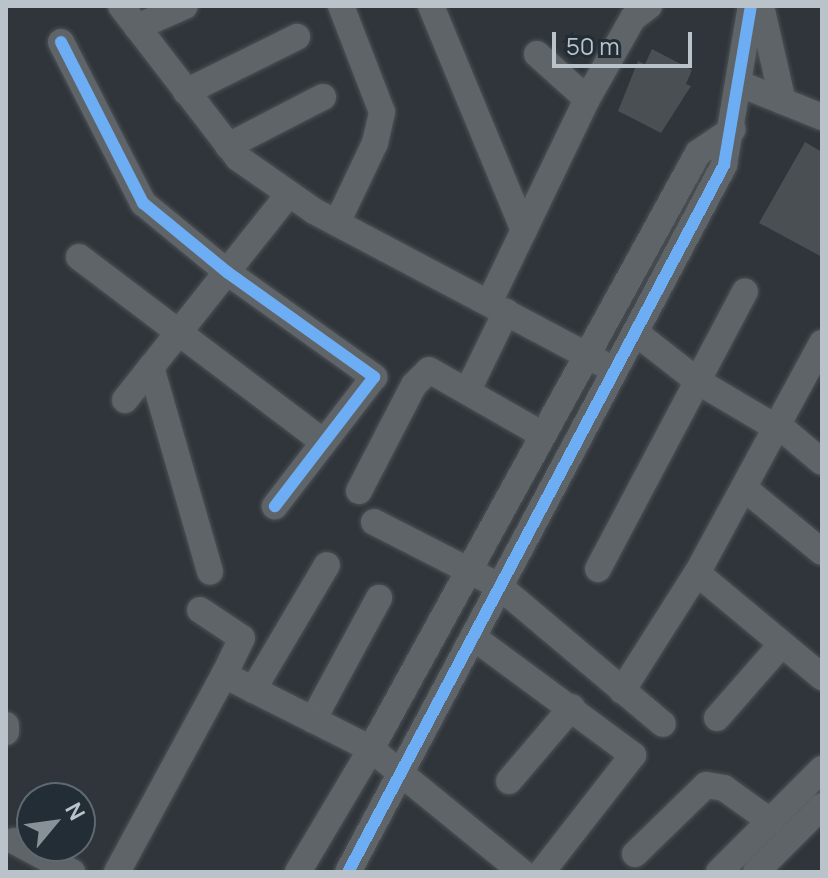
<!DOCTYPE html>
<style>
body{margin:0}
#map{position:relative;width:828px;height:878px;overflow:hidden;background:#2f353a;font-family:Manrope,sans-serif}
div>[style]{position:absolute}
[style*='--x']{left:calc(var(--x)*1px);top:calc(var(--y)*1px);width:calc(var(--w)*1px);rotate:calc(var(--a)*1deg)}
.building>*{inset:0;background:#494f53}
.roads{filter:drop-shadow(0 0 2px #4c5155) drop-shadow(0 0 2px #4c5155)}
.minor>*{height:26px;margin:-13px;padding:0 13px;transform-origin:13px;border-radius:13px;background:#5f6468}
.cycleway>*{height:12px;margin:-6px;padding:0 6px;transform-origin:6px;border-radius:6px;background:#6dadf4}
span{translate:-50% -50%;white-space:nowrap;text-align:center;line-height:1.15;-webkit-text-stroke:6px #222d35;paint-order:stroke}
.frame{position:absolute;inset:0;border:8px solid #bac3ca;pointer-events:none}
.north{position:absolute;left:16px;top:782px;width:80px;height:80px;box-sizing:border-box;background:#222d35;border:2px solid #5f6971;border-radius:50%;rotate:61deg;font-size:22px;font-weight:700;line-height:32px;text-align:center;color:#bac3ca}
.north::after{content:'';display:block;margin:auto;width:28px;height:36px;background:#899198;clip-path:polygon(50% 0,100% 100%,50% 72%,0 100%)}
.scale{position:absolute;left:552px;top:32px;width:140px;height:36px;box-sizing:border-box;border:4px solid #bac3ca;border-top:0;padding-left:10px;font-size:24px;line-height:28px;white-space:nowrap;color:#bac3ca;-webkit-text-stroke:6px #222d35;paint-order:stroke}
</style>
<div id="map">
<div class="building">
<div style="clip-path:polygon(652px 49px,692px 70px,686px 84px,691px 86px,661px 133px,618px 111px,638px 61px,645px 64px)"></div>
<div style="clip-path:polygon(805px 142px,822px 152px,822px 257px,759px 223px)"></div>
</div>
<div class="roads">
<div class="minor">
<div style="--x:121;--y:6;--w:192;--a:52.4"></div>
<div style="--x:238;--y:158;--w:93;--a:34.9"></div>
<div style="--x:314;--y:211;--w:325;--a:27.9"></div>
<div style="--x:431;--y:6;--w:243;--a:67.5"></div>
<div style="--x:524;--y:230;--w:145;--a:-64.3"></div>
<div style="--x:587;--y:99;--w:93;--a:-60.4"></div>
<div style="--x:633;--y:18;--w:20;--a:-37"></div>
<div style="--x:761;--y:6;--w:98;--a:77.1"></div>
<div style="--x:137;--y:27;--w:52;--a:-23.6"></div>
<div style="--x:61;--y:42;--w:181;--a:63"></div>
<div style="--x:143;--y:203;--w:109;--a:39.4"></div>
<div style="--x:227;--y:272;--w:181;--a:35.5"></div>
<div style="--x:374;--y:377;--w:163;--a:127.5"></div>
<div style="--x:537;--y:54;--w:67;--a:42"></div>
<div style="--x:740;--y:84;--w:88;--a:21.9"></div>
<div style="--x:186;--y:92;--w:124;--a:-26.4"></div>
<div style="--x:228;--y:146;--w:107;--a:-27.3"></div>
<div style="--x:337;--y:223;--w:89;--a:-64.6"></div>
<div style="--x:375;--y:143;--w:32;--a:-77"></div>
<div style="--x:382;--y:112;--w:114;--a:-111.1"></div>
<div style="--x:79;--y:257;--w:307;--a:37.1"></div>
<div style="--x:489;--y:303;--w:81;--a:-64.4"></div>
<div style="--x:636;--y:333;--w:80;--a:37.9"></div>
<div style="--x:699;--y:382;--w:88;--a:30.6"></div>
<div style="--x:822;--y:343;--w:262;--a:118.5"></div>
<div style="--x:697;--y:573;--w:163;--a:39.8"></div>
<div style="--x:151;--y:367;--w:213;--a:73.9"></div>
<div style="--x:468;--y:390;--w:87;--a:-64"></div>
<div style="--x:125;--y:400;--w:263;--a:-51.5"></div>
<div style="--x:778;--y:425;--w:57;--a:40.1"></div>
<div style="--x:744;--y:488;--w:101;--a:39.4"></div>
<div style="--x:359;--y:491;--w:119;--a:-62.6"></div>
<div style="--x:414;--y:385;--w:21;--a:-45"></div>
<div style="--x:429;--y:370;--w:131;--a:29.7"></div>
<div style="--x:374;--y:522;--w:140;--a:27.1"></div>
<div style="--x:499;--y:586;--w:214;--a:40.1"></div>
<div style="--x:598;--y:569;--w:314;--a:-62.1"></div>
<div style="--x:200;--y:610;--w:50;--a:33.7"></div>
<div style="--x:242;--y:638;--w:41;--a:115.9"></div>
<div style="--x:473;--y:637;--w:199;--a:36.4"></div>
<div style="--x:633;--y:755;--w:148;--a:127.9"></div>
<div style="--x:253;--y:690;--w:145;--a:-59.4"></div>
<div style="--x:622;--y:691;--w:140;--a:-57.6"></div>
<div style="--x:717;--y:718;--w:97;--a:-48.8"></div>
<div style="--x:313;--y:720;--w:139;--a:-61.6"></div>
<div style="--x:6;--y:725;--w:7;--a:90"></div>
<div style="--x:509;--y:781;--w:97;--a:-49.6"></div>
<div style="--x:14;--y:841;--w:66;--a:28.1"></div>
<div style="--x:635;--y:854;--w:99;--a:-44.2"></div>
<div style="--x:706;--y:785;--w:18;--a:9"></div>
<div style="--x:724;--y:788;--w:57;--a:35.7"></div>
<div style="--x:117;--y:872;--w:224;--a:-61.5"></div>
<div style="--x:224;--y:675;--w:165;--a:26.7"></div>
<div style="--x:371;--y:749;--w:195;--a:39.2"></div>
<div style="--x:298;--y:872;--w:143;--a:-59.3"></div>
<div style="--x:371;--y:749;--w:680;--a:-61.25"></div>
<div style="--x:698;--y:153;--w:42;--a:-34.4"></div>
<div style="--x:348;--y:872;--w:801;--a:-61.99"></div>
<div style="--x:724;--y:165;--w:161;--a:-80.4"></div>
<div style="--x:719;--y:872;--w:146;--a:-45"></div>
<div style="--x:756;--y:872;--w:93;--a:-45"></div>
</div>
</div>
<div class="cycleway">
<div style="--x:61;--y:42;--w:181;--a:63"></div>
<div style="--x:143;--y:203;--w:109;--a:39.4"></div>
<div style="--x:227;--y:272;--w:181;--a:35.5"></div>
<div style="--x:374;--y:377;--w:163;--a:127.5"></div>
<div style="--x:348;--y:872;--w:801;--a:-61.99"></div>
<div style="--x:724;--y:165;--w:161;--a:-80.4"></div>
</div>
<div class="frame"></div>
<div class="north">N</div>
<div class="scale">50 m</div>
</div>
